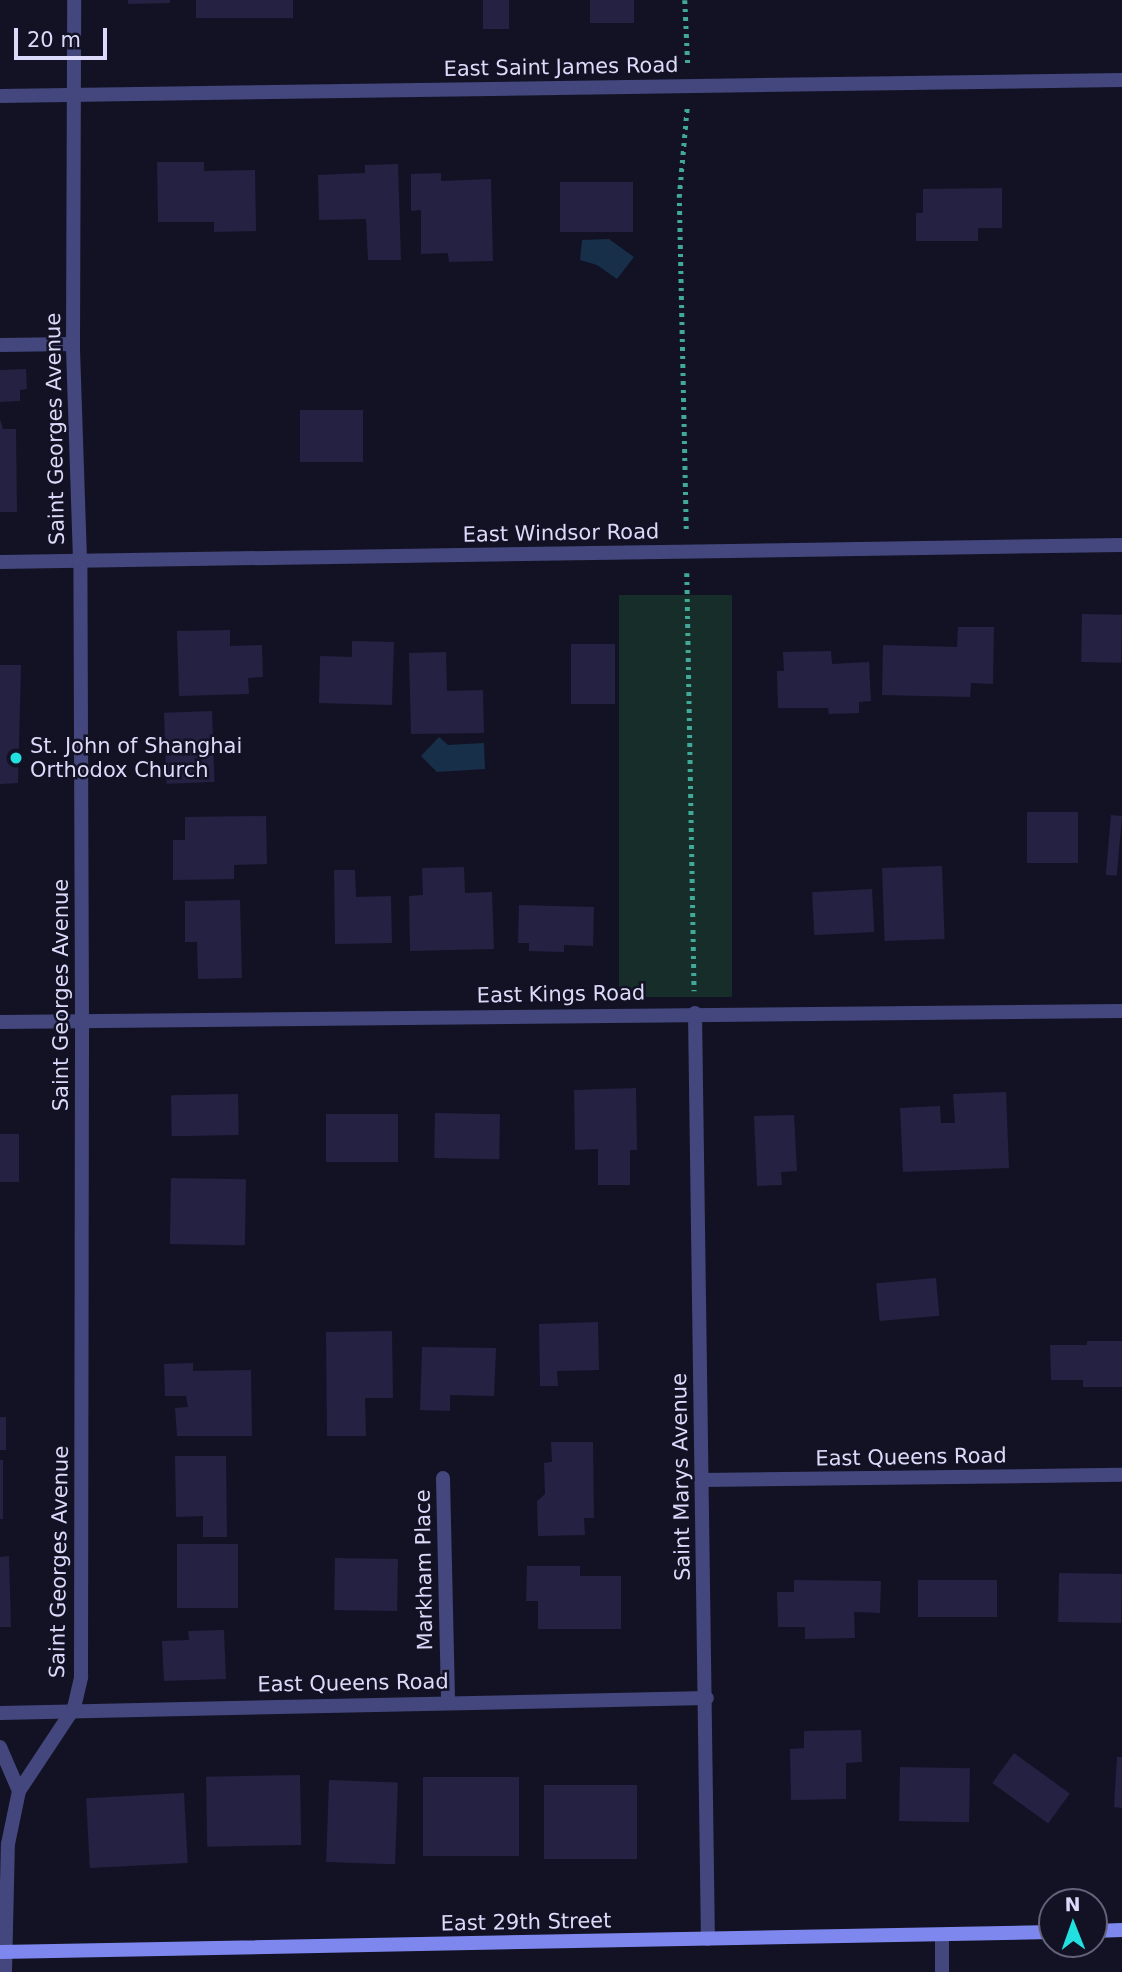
<!DOCTYPE html>
<style>
body{margin:0}
#map{position:relative;width:1122px;height:1972px;overflow:hidden;background:#131224;font-family:"DejaVu Sans",sans-serif}
div>[style]{position:absolute}
[style*='--x']{left:calc(var(--x)*1px);top:calc(var(--y)*1px);width:calc(var(--w)*1px);rotate:calc(var(--a)*1deg)}
.green>*{inset:0;background:#162d2a;transform-origin:0 0}
.water>*{inset:0;background:#172f48}
.building>*{inset:0;background:#242143;transform-origin:0 0}
.path>*{height:4.5px;margin-top:-2.25px;transform-origin:0;background:repeating-linear-gradient(90deg,#40a997 0 3.5px,transparent 0 8.5px)}
.lane>*{height:14px;margin:-7px;padding:0 7px;transform-origin:7px;border-radius:7px;background:#43477d}
.street>*{height:14px;margin:-7px;padding:0 7px;transform-origin:7px;border-radius:7px;background:#43477d}
.secondary>*{height:14px;margin:-7px;padding:0 7px;transform-origin:7px;border-radius:7px;background:#7e87ee}
.dots>*{width:19px;height:19px;translate:-50% -50%;box-sizing:border-box;border:4px solid #131224;border-radius:50%}
span{translate:-50% -50%;white-space:nowrap;text-align:center;line-height:1.15;-webkit-text-stroke:5px #131224;paint-order:stroke}
.street-label{font-size:21px;color:#dbdafa}
.poi-label{font-size:21px;color:#dbdafa}
.left{translate:0 -50%;text-align:left}
.north{position:absolute;left:1038px;top:1888px;width:70px;height:70px;box-sizing:border-box;background:#131224;border:2px solid #63627a;border-radius:50%;rotate:359deg;font-size:19px;font-weight:700;line-height:28px;text-align:center;color:#dbdafa}
.north::after{content:'';display:block;margin:auto;width:24px;height:32px;background:#20e1e0;clip-path:polygon(50% 0,100% 100%,50% 72%,0 100%)}
.scale{position:absolute;left:14px;top:28px;width:93px;height:32px;box-sizing:border-box;border:4px solid #dbdafa;border-top:0;padding-left:9px;font-size:21px;line-height:24px;white-space:nowrap;color:#dbdafa;-webkit-text-stroke:5px #131224;paint-order:stroke}
</style>
<div id="map">
<div class="green">
<div style="left:732px;top:595px;width:402px;height:113px;rotate:90deg"></div>
</div>
<div class="water">
<div style="clip-path:polygon(609px 239px,634px 257px,617px 279px,597px 265px,580px 260px,582px 240px)"></div>
<div style="clip-path:polygon(439px 737px,448px 745px,484px 743px,485px 769px,437px 772px,421px 756px)"></div>
</div>
<div class="building">
<div style="clip-path:polygon(128px 0,170px 0,170px 3px,128px 4px)"></div>
<div style="left:196px;top:0;width:97px;height:18px"></div>
<div style="left:483px;top:0;width:26px;height:29px"></div>
<div style="left:590px;top:0;width:44px;height:23px"></div>
<div style="clip-path:polygon(157px 162px,204px 162px,204px 171px,255px 170px,256px 231px,214px 232px,214px 222px,158px 222px)"></div>
<div style="clip-path:polygon(398px 164px,401px 260px,368px 260px,366px 219px,319px 220px,318px 175px,365px 173px,365px 165px)"></div>
<div style="clip-path:polygon(441px 173px,441px 181px,491px 179px,493px 261px,449px 262px,448px 253px,421px 254px,421px 210px,411px 211px,411px 174px)"></div>
<div style="left:560px;top:182px;width:73px;height:50px"></div>
<div style="clip-path:polygon(1002px 188px,1002px 228px,978px 228px,978px 241px,916px 241px,916px 213px,923px 213px,923px 189px)"></div>
<div style="clip-path:polygon(26px 369px,27px 389px,20px 390px,20px 401px,0 402px,0 370px)"></div>
<div style="left:300px;top:410px;width:63px;height:52px"></div>
<div style="clip-path:polygon(0 419px,3px 429px,16px 429px,17px 512px,0 512px)"></div>
<div style="left:1082px;top:614px;width:40px;height:48px;rotate:1deg"></div>
<div style="clip-path:polygon(958px 627px,994px 627px,993px 684px,971px 683px,970px 697px,882px 695px,883px 645px,957px 647px)"></div>
<div style="clip-path:polygon(230px 630px,230px 646px,262px 645px,263px 677px,248px 678px,249px 694px,179px 696px,177px 631px)"></div>
<div style="clip-path:polygon(352px 641px,394px 642px,392px 705px,319px 703px,320px 656px,352px 657px)"></div>
<div style="left:571px;top:644px;width:44px;height:60px"></div>
<div style="clip-path:polygon(831px 651px,832px 664px,869px 662px,871px 701px,859px 702px,859px 713px,829px 714px,828px 708px,778px 708px,777px 671px,784px 671px,783px 652px)"></div>
<div style="clip-path:polygon(446px 652px,447px 691px,483px 690px,484px 733px,411px 734px,409px 653px)"></div>
<div style="clip-path:polygon(0 665px,21px 665px,18px 783px,0 784px)"></div>
<div style="left:212px;top:711px;width:71px;height:48px;rotate:88deg"></div>
<div style="left:1027px;top:812px;width:51px;height:51px"></div>
<div style="left:1111px;top:815px;width:11px;height:60px;rotate:5deg"></div>
<div style="clip-path:polygon(266px 816px,267px 864px,234px 865px,234px 879px,173px 880px,173px 840px,185px 840px,185px 817px)"></div>
<div style="left:942px;top:866px;width:73px;height:60px;rotate:88deg"></div>
<div style="clip-path:polygon(464px 867px,465px 893px,492px 892px,494px 949px,410px 951px,409px 896px,423px 895px,422px 868px)"></div>
<div style="clip-path:polygon(334px 870px,355px 870px,356px 897px,391px 896px,392px 943px,335px 944px)"></div>
<div style="left:872px;top:889px;width:43px;height:60px;rotate:87deg"></div>
<div style="clip-path:polygon(240px 900px,242px 978px,198px 979px,197px 942px,185px 942px,185px 901px)"></div>
<div style="clip-path:polygon(519px 905px,594px 907px,593px 946px,564px 945px,564px 952px,529px 951px,529px 943px,518px 943px)"></div>
<div style="clip-path:polygon(636px 1088px,637px 1150px,630px 1150px,630px 1185px,598px 1185px,598px 1149px,575px 1150px,574px 1090px)"></div>
<div style="clip-path:polygon(1006px 1092px,1009px 1168px,903px 1172px,900px 1108px,940px 1106px,941px 1123px,955px 1123px,953px 1094px)"></div>
<div style="left:238px;top:1094px;width:41px;height:67px;rotate:89deg"></div>
<div style="left:435px;top:1113px;width:65px;height:45px;rotate:1deg"></div>
<div style="left:326px;top:1114px;width:72px;height:48px"></div>
<div style="clip-path:polygon(794px 1115px,797px 1171px,781px 1172px,782px 1185px,757px 1186px,754px 1116px)"></div>
<div style="left:0;top:1134px;width:19px;height:48px"></div>
<div style="left:171px;top:1178px;width:75px;height:66px;rotate:1deg"></div>
<div style="left:936px;top:1278px;width:38px;height:60px;rotate:85deg"></div>
<div style="clip-path:polygon(598px 1322px,599px 1370px,557px 1371px,558px 1386px,540px 1386px,539px 1324px)"></div>
<div style="clip-path:polygon(392px 1331px,393px 1398px,365px 1398px,366px 1436px,327px 1436px,326px 1332px)"></div>
<div style="clip-path:polygon(1087px 1341px,1122px 1341px,1122px 1387px,1083px 1387px,1083px 1380px,1051px 1380px,1050px 1345px,1087px 1345px)"></div>
<div style="clip-path:polygon(422px 1347px,496px 1348px,494px 1396px,450px 1395px,450px 1411px,420px 1410px)"></div>
<div style="clip-path:polygon(193px 1363px,193px 1371px,251px 1370px,252px 1436px,177px 1436px,175px 1408px,188px 1407px,186px 1396px,165px 1396px,164px 1364px)"></div>
<div style="left:0;top:1417px;width:6px;height:33px"></div>
<div style="clip-path:polygon(551px 1442px,593px 1442px,594px 1518px,584px 1518px,585px 1535px,538px 1536px,537px 1501px,545px 1494px,544px 1463px,552px 1462px)"></div>
<div style="clip-path:polygon(175px 1456px,226px 1456px,227px 1537px,203px 1537px,203px 1516px,176px 1517px)"></div>
<div style="left:0;top:1460px;width:3px;height:59px"></div>
<div style="left:177px;top:1544px;width:61px;height:64px"></div>
<div style="clip-path:polygon(9px 1556px,11px 1627px,0 1627px,0 1557px)"></div>
<div style="left:335px;top:1558px;width:63px;height:52px;rotate:1deg"></div>
<div style="clip-path:polygon(527px 1566px,580px 1566px,580px 1576px,621px 1576px,621px 1629px,538px 1629px,538px 1601px,526px 1601px)"></div>
<div style="left:1059px;top:1573px;width:63px;height:49px;rotate:1deg"></div>
<div style="clip-path:polygon(794px 1580px,881px 1581px,880px 1613px,854px 1612px,855px 1638px,805px 1639px,805px 1627px,778px 1627px,777px 1592px,794px 1592px)"></div>
<div style="left:997px;top:1580px;width:37px;height:79px;rotate:90deg"></div>
<div style="clip-path:polygon(224px 1630px,226px 1679px,164px 1681px,162px 1641px,189px 1640px,188px 1631px)"></div>
<div style="clip-path:polygon(861px 1730px,862px 1762px,846px 1763px,846px 1799px,791px 1800px,790px 1749px,804px 1748px,804px 1731px)"></div>
<div style="left:1014px;top:1753px;width:69px;height:37px;rotate:36deg"></div>
<div style="clip-path:polygon(1117px 1757px,1122px 1757px,1122px 1808px,1114px 1807px)"></div>
<div style="left:900px;top:1767px;width:70px;height:54px;rotate:1deg"></div>
<div style="left:300px;top:1775px;width:70px;height:94px;rotate:89deg"></div>
<div style="left:423px;top:1777px;width:96px;height:79px"></div>
<div style="left:329px;top:1780px;width:69px;height:82px;rotate:2deg"></div>
<div style="left:544px;top:1785px;width:93px;height:74px"></div>
<div style="left:184px;top:1793px;width:70px;height:98px;rotate:87deg"></div>
</div>
<div class="path">
<div style="--x:685;--y:0;--w:65;--a:87.4"></div>
<div style="--x:686;--y:529;--w:332;--a:-91.2"></div>
<div style="--x:679;--y:197;--w:89;--a:-84.9"></div>
<div style="--x:687;--y:573;--w:418;--a:89"></div>
</div>
<div class="lane">
<div style="--x:0;--y:345;--w:73;--a:-0.8"></div>
</div>
<div class="street">
<div style="--x:0;--y:96;--w:1122;--a:-0.82"></div>
<div style="--x:0;--y:562;--w:1122;--a:-0.87"></div>
<div style="--x:695;--y:1013;--w:926;--a:89.2"></div>
<div style="--x:0;--y:1022;--w:1122;--a:-0.56"></div>
<div style="--x:443;--y:1478;--w:225;--a:88.7"></div>
<div style="--x:701;--y:1480;--w:421;--a:-0.7"></div>
<div style="--x:0;--y:1713;--w:707;--a:-1.22"></div>
<div style="--x:0;--y:1747;--w:48;--a:66.6"></div>
<div style="--x:942;--y:1936;--w:36;--a:90"></div>
<div style="--x:5;--y:1972;--w:128;--a:-88.7"></div>
<div style="--x:8;--y:1844;--w:54;--a:-78.3"></div>
<div style="--x:19;--y:1791;--w:100;--a:-56.5"></div>
<div style="--x:74;--y:1708;--w:32;--a:-77"></div>
<div style="--x:81;--y:1677;--w:656;--a:-89.91"></div>
<div style="--x:82;--y:1021;--w:461;--a:-90.2"></div>
<div style="--x:80;--y:560;--w:216;--a:-91.9"></div>
<div style="--x:73;--y:344;--w:344;--a:-89.8"></div>
</div>
<div class="secondary">
<div style="--x:1094;--y:1931;--w:28;--a:-2"></div>
<div style="--x:0;--y:1952;--w:1052;--a:-1.09"></div>
</div>
<div class="dots">
<div style="left:16px;top:758px;background:#20e1e0"></div>
</div>
<div class="street-label">
<span style="left:561px;top:67px;rotate:-1deg">East Saint James Road</span>
<span style="left:55px;top:429px;rotate:-91deg">Saint Georges Avenue</span>
<span style="left:561px;top:533px;rotate:-1deg">East Windsor Road</span>
<span style="left:561px;top:994px;rotate:-1deg">East Kings Road</span>
<span style="left:61px;top:995px;rotate:-90deg">Saint Georges Avenue</span>
<span style="left:911px;top:1457px;rotate:-1deg">East Queens Road</span>
<span style="left:681px;top:1477px;rotate:-91deg">Saint Marys Avenue</span>
<span style="left:59px;top:1562px;rotate:-89deg">Saint Georges Avenue</span>
<span style="left:424px;top:1570px;rotate:-91deg">Markham Place</span>
<span style="left:353px;top:1683px;rotate:-1deg">East Queens Road</span>
<span style="left:526px;top:1922px;rotate:-1deg">East 29th Street</span>
</div>
<div class="poi-label">
<span class="left" style="left:30px;top:758px">St. John of Shanghai<br>Orthodox Church</span>
</div>
<div class="north">N</div>
<div class="scale">20 m</div>
</div>
